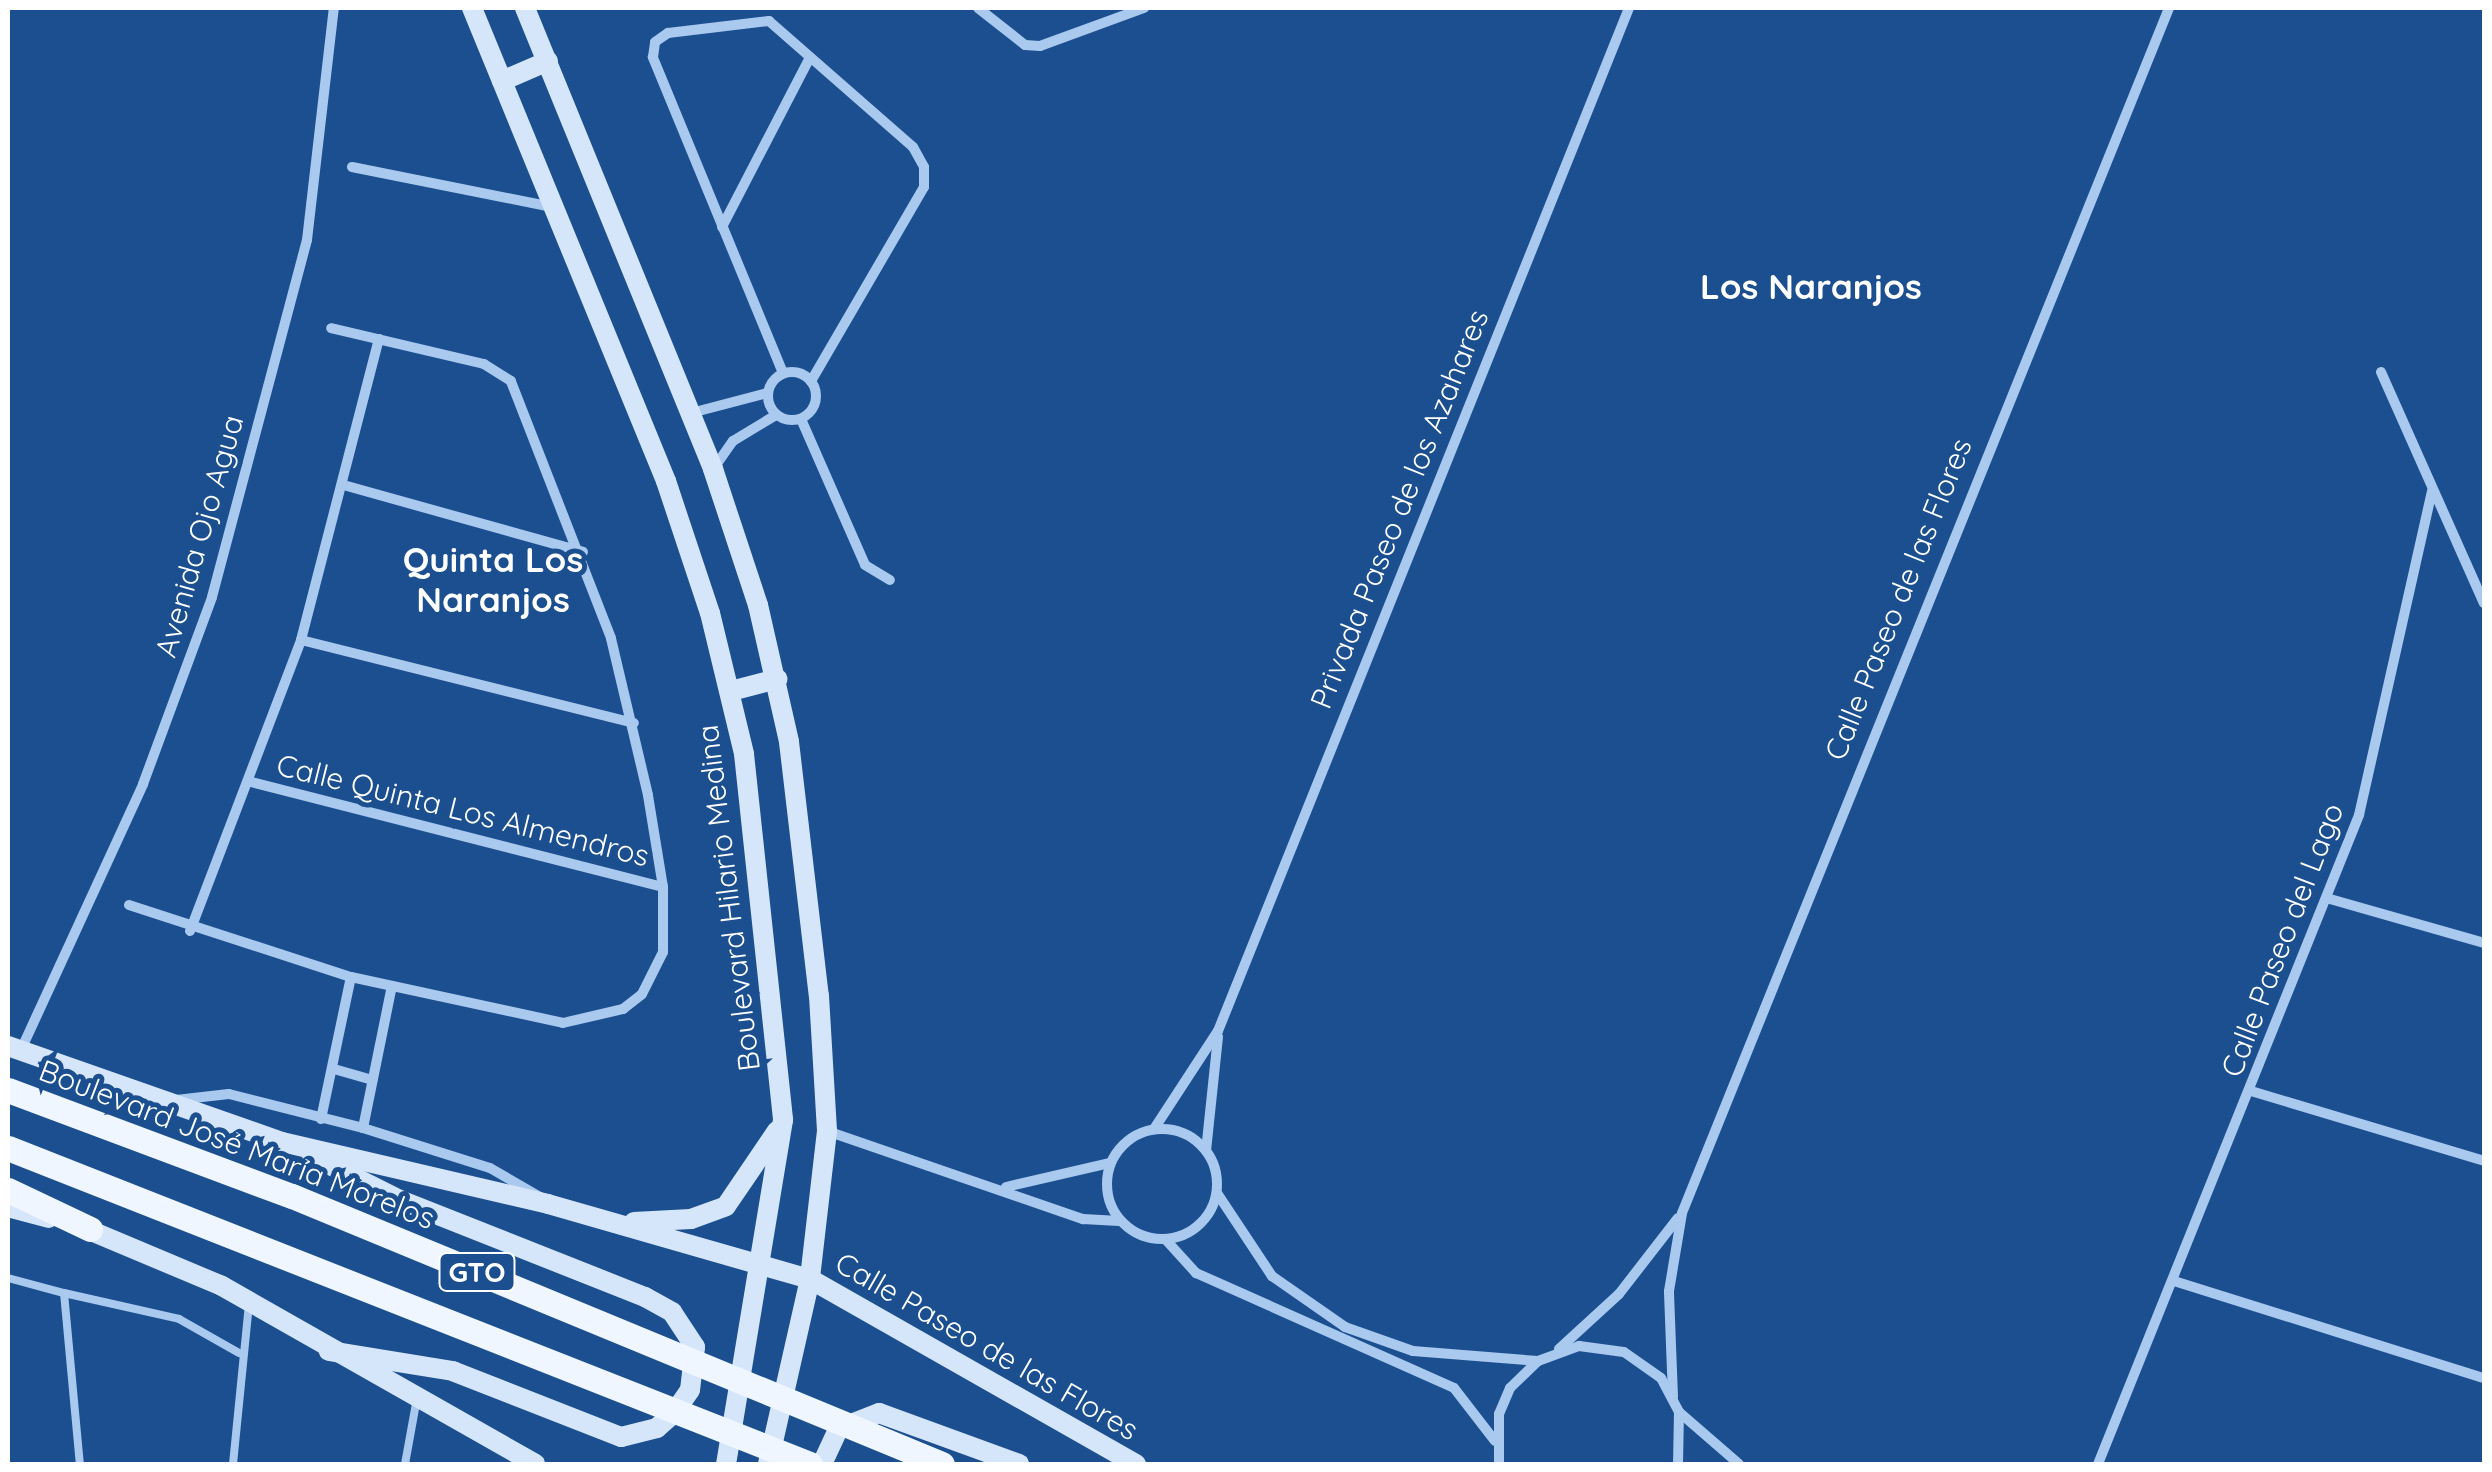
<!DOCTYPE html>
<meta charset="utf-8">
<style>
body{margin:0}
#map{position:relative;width:2492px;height:1472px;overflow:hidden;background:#1b4f8f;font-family:Quicksand,sans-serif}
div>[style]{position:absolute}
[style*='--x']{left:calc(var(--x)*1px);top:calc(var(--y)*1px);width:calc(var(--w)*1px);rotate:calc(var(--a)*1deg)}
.lane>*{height:8px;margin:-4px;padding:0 4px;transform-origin:4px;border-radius:4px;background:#a9c9ee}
.street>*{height:10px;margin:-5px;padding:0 5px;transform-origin:5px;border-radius:5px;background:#a9c9ee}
.street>.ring{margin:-5px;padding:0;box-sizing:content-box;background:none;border:10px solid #a9c9ee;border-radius:50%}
.secondary>*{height:20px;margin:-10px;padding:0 10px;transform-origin:10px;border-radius:10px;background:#d6e6fa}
.primary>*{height:25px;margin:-12.5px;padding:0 12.5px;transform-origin:12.5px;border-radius:12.5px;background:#f0f6ff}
span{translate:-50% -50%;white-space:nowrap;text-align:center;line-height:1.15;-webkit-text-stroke:10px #1b4f8f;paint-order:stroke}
.shield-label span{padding:2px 8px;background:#1b4f8f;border:2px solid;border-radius:8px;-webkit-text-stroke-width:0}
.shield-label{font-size:28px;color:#fff;font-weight:700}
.street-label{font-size:30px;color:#fff}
.quarter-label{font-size:35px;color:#fff;font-weight:700}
.frame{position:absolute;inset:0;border:10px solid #fff;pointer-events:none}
</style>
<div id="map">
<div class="lane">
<div style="--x:8;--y:1278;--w:58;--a:15"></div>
<div style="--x:64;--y:1293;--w:172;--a:84.7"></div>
<div style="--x:64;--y:1293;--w:118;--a:12.7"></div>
<div style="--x:179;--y:1319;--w:69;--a:29.5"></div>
<div style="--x:233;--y:1464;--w:160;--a:-84.3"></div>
<div style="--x:405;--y:1464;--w:67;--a:-79.7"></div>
</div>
<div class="street">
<div style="--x:978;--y:8;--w:60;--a:38.2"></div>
<div style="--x:1025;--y:45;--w:15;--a:4"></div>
<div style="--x:1040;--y:46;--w:111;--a:-20.1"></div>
<div style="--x:352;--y:167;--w:204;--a:11.3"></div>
<div style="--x:722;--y:227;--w:191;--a:-62.6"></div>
<div class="ring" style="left:768px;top:372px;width:38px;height:38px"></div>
<div style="--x:2381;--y:372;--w:253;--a:66"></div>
<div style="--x:783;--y:373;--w:342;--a:-112.4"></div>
<div style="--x:653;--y:57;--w:15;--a:-82"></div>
<div style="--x:655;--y:42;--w:16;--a:-35"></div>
<div style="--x:668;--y:33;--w:102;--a:-6.8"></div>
<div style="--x:769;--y:21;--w:191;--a:41.2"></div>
<div style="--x:913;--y:147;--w:23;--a:61"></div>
<div style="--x:924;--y:167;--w:20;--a:90"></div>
<div style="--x:924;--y:187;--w:225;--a:120.2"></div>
<div style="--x:691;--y:413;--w:79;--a:-14.7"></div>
<div style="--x:801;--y:419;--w:159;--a:66.3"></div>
<div style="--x:865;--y:565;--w:29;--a:31"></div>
<div style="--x:714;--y:468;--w:33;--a:-55"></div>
<div style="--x:733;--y:441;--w:50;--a:-31.2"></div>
<div style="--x:347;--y:486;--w:245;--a:15.6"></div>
<div style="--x:301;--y:640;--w:343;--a:14"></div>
<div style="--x:251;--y:782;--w:425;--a:14.3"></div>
<div style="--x:2330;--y:899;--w:160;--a:15.9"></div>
<div style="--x:129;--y:905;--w:233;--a:18"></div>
<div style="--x:351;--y:977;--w:217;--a:12.2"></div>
<div style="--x:563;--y:1023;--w:62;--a:-13.1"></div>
<div style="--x:623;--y:1009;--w:24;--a:-38"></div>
<div style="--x:642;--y:994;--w:47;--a:-63.4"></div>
<div style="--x:663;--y:952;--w:65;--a:-90"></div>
<div style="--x:663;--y:887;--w:93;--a:-99.3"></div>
<div style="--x:648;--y:795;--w:161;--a:-103.3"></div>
<div style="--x:611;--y:638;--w:276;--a:-111.3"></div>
<div style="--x:511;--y:381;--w:32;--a:-148"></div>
<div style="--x:484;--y:364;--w:157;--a:-166.8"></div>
<div style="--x:190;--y:931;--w:311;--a:-69.1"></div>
<div style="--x:301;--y:640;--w:311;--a:-75.5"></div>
<div style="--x:20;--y:1052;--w:295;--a:-65.3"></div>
<div style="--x:143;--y:784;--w:199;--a:-69.7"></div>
<div style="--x:212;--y:597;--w:369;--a:-75.1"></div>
<div style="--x:307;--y:240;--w:234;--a:-83.4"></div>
<div style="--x:334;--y:1069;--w:40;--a:16"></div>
<div style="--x:2251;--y:1091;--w:243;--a:16.7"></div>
<div style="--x:176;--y:1100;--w:53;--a:-6.5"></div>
<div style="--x:229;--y:1094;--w:138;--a:14.2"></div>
<div style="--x:363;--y:1128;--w:133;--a:17.5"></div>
<div style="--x:490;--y:1168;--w:58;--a:30.1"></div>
<div style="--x:321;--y:1119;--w:145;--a:-78.1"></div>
<div style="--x:363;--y:1128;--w:145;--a:-78.5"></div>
<div class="ring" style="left:1107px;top:1129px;width:100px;height:100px"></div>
<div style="--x:1154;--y:1129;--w:117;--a:-56.9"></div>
<div style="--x:1218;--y:1031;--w:1102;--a:-68.11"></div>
<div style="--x:827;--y:1131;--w:271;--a:19"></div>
<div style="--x:1083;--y:1219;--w:36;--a:3"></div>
<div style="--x:1206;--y:1151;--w:115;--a:-84"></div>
<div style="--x:1006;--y:1187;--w:107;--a:-13"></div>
<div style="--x:1217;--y:1193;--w:100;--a:56.5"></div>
<div style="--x:1272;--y:1276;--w:89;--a:34.9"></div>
<div style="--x:1345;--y:1327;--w:72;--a:19.4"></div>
<div style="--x:1413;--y:1351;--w:125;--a:4.6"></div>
<div style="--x:1166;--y:1240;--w:45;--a:47.7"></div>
<div style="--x:1196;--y:1273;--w:282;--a:24"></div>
<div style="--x:1454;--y:1388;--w:67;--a:52.3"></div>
<div style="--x:2174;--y:1281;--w:325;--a:17.4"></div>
<div style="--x:1559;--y:1349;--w:81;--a:-42.5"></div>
<div style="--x:1619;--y:1294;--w:96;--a:-52.2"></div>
<div style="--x:1673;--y:1397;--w:106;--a:-92.2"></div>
<div style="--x:1669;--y:1291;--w:79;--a:-80.5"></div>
<div style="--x:1682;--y:1213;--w:1300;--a:-67.99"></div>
<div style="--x:1679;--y:1412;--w:79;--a:40.9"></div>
<div style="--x:1499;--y:1464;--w:50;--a:-90"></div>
<div style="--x:1499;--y:1414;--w:28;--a:-67"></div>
<div style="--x:1510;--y:1388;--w:39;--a:-44"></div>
<div style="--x:1538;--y:1361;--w:44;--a:-20.1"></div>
<div style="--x:1579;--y:1346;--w:45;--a:7.6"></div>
<div style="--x:1624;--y:1352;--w:45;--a:35.1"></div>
<div style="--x:1661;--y:1378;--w:38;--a:62"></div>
<div style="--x:1679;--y:1412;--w:52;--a:91.1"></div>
<div style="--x:2098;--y:1464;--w:700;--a:-68.09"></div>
<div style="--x:2359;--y:815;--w:332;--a:-77.3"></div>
</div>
<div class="secondary">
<div style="--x:472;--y:8;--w:511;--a:67.7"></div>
<div style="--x:666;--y:481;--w:139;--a:71.6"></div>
<div style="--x:710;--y:613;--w:145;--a:76.4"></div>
<div style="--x:744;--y:754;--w:368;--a:83.9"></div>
<div style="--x:783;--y:1120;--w:349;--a:99.4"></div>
<div style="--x:525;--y:8;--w:498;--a:67.8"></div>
<div style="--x:713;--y:469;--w:143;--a:71.7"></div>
<div style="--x:758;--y:605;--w:140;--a:77.2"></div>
<div style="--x:789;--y:742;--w:256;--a:83.3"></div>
<div style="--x:819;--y:996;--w:135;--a:86.6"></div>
<div style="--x:827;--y:1131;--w:149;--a:96.6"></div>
<div style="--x:810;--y:1279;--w:190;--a:102.8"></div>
<div style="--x:502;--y:81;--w:50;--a:-23.5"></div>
<div style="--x:731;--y:691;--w:48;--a:-14.6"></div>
<div style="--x:8;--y:1046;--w:290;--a:19.3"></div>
<div style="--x:282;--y:1142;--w:273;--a:13.1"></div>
<div style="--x:548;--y:1204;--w:273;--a:16"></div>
<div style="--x:810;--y:1279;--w:375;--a:29.6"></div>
<div style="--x:312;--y:1156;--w:98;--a:26.6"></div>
<div style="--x:400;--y:1200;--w:264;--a:21.6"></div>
<div style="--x:645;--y:1297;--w:31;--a:29"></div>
<div style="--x:672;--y:1312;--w:42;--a:56.7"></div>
<div style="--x:695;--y:1347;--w:43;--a:96.6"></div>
<div style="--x:690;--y:1390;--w:28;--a:125"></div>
<div style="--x:674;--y:1413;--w:23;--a:139"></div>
<div style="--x:657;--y:1428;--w:37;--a:166"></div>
<div style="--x:621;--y:1437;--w:180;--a:-158.6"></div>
<div style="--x:453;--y:1371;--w:126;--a:-170.8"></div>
<div style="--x:8;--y:1207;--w:42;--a:15"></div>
<div style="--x:634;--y:1222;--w:57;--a:-3"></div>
<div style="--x:691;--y:1219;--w:37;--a:-20"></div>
<div style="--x:726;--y:1206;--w:91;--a:-55.8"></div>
<div style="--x:77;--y:1225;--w:157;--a:22.8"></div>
<div style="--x:222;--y:1286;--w:360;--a:29.6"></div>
<div style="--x:822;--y:1464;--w:38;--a:-65"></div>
<div style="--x:838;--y:1429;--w:44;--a:-21.3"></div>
<div style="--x:879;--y:1413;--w:149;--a:20"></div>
</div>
<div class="primary">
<div style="--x:8;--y:1090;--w:303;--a:20.5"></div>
<div style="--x:292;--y:1196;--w:703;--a:22.41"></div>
<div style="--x:8;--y:1148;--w:862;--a:21.51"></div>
<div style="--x:8;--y:1190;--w:91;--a:25.4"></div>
</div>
<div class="shield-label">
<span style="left:477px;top:1272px">GTO</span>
</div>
<div class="street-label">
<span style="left:1399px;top:509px;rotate:-68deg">Privada Paseo de los Azahares</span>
<span style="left:199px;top:536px;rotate:-74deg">Avenida Ojo Agua</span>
<span style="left:1898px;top:599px;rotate:-68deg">Calle Paseo de las Flores</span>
<span style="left:463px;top:810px;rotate:14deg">Calle Quinta Los Almendros</span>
<span style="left:728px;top:898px;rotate:-97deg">Boulevard Hilario Medina</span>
<span style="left:2282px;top:940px;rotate:-69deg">Calle Paseo del Lago</span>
<span style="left:237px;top:1144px;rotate:21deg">Boulevard José María Morelos</span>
<span style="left:987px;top:1346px;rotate:30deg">Calle Paseo de las Flores</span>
</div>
<div class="quarter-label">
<span style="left:1811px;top:286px">Los Naranjos</span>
<span style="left:493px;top:579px">Quinta Los<br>Naranjos</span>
</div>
<div class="frame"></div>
</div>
